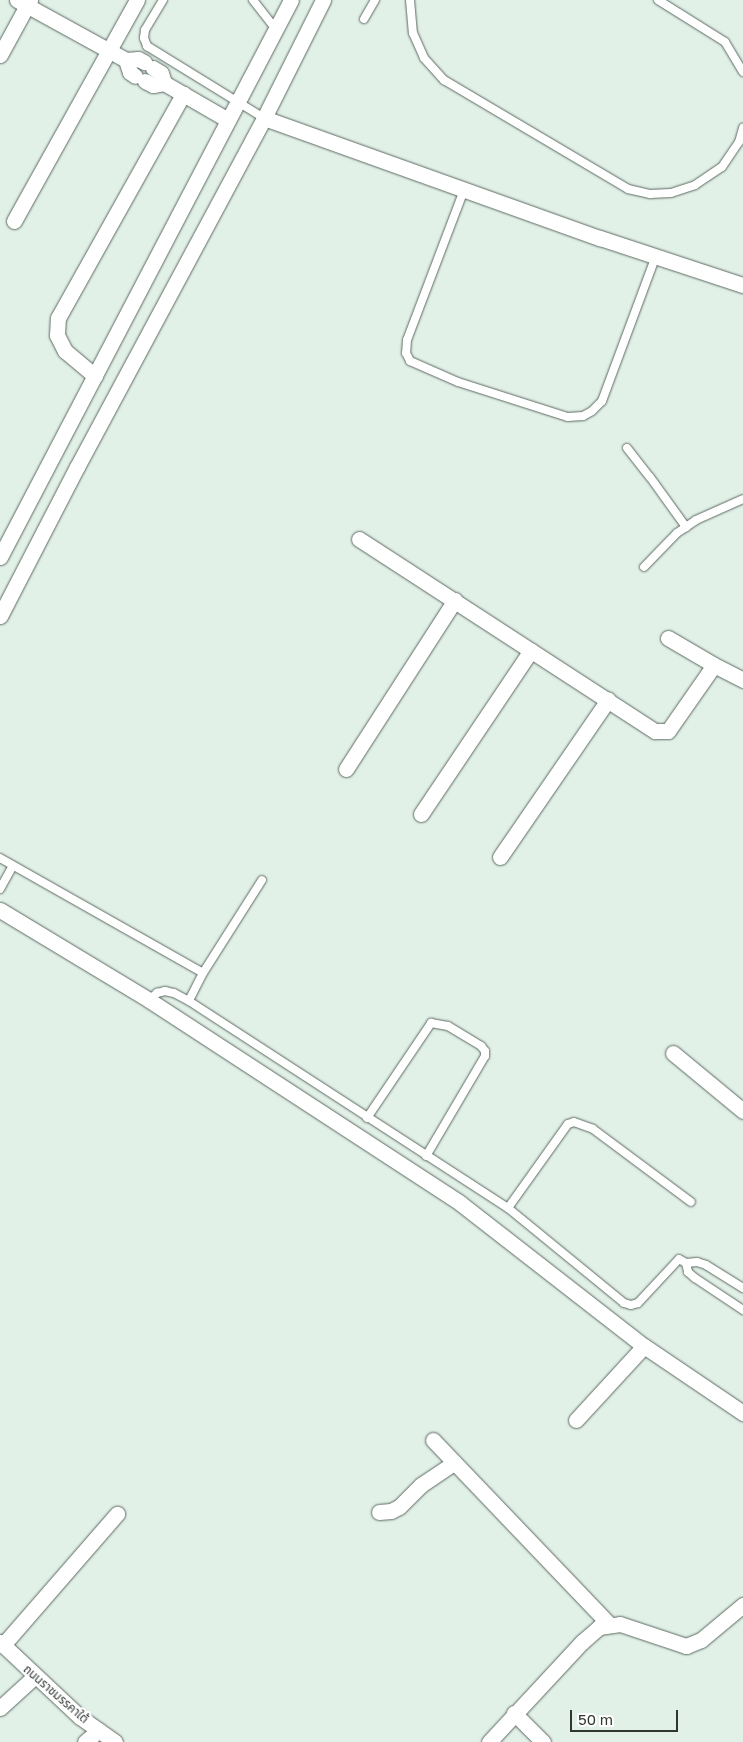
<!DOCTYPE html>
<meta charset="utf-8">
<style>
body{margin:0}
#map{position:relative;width:743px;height:1742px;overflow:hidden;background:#e2f1e8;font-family:"Golos Text","Noto Sans Thai",sans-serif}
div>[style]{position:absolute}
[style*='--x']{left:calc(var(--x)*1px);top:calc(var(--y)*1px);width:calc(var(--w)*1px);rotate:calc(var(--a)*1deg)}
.roads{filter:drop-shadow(0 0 1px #5c6962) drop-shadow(0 0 1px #5c6962)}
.service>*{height:8px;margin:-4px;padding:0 4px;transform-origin:4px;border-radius:4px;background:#fff}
.minor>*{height:15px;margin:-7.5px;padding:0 7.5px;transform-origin:7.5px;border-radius:7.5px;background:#fff}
span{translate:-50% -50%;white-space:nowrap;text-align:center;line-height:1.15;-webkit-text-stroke:4.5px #fff;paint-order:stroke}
.street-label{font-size:12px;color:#303632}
.scale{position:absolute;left:570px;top:1710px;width:108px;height:22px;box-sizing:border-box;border:2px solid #303632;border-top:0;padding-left:6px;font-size:15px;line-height:18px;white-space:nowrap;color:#303632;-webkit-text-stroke:4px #fff;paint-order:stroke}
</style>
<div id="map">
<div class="roads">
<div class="service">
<div style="--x:163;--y:0;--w:35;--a:121"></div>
<div style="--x:145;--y:30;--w:8;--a:97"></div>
<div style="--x:144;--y:38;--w:9;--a:69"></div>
<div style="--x:147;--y:46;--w:137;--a:31.6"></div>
<div style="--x:253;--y:0;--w:36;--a:52"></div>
<div style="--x:410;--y:0;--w:33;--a:85"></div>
<div style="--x:413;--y:33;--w:27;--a:66"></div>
<div style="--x:424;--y:58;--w:30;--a:48"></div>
<div style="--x:444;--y:80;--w:214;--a:30.6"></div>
<div style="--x:628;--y:189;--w:23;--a:13"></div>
<div style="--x:650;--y:194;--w:21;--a:-3"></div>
<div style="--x:671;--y:193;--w:25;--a:-18"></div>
<div style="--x:695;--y:185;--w:32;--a:-34"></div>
<div style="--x:722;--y:167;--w:30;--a:-56"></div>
<div style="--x:739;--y:142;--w:15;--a:-74"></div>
<div style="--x:658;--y:0;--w:79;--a:32.1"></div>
<div style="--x:725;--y:42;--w:35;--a:59"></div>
<div style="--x:364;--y:19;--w:22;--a:-60"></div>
<div style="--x:464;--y:190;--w:160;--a:110.8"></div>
<div style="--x:407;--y:340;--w:13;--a:94"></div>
<div style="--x:406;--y:353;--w:9;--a:63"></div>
<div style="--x:410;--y:361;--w:52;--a:23.6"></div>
<div style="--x:458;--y:382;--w:115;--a:17.7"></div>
<div style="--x:568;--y:417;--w:15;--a:-4"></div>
<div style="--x:583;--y:416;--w:10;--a:-29"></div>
<div style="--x:592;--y:411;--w:14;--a:-45"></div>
<div style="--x:602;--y:401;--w:155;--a:-69.6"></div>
<div style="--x:627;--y:448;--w:37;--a:52"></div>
<div style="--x:650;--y:477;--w:62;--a:54.2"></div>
<div style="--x:644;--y:567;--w:47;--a:-45.9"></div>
<div style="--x:677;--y:533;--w:23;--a:-34"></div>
<div style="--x:696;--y:520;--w:51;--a:-24.1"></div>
<div style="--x:0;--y:858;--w:233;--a:29.5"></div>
<div style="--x:203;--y:973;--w:31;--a:117"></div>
<div style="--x:0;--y:889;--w:26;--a:-61"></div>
<div style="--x:203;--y:973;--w:110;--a:-57.6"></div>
<div style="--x:149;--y:1000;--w:11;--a:-41"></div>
<div style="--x:157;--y:993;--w:8;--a:-14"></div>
<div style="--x:165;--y:991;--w:9;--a:13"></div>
<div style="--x:174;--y:993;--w:17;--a:28"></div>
<div style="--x:189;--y:1001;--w:380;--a:33"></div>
<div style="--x:508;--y:1208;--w:103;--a:-54.5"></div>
<div style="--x:568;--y:1124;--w:6;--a:-18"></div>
<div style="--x:574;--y:1122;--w:20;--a:20"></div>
<div style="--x:593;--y:1129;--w:122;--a:36.7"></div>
<div style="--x:367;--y:1118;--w:115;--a:-56"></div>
<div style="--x:431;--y:1023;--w:17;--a:10"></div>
<div style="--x:448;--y:1026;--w:39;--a:31"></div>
<div style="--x:481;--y:1046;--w:6;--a:51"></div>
<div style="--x:485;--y:1051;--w:5;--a:90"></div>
<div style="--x:485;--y:1056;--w:116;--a:120.5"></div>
<div style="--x:508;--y:1208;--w:150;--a:39.3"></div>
<div style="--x:624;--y:1303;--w:7;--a:16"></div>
<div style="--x:631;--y:1305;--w:7;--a:-16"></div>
<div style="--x:638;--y:1303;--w:60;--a:-47"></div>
<div style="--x:679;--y:1259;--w:8;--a:30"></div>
<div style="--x:686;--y:1263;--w:11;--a:-5"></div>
<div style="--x:697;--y:1262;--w:9;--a:18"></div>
<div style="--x:706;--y:1265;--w:44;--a:31.9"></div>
<div style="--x:686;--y:1263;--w:9;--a:77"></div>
<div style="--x:688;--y:1272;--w:9;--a:41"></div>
<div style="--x:695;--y:1278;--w:58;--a:33.7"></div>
</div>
<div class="minor">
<div style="--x:17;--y:0;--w:124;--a:28.8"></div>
<div style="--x:126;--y:60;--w:12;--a:-5"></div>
<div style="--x:138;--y:59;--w:7;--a:27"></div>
<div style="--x:0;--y:55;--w:63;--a:-61.4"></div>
<div style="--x:126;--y:60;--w:13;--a:72"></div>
<div style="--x:130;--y:72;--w:6;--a:39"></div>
<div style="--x:153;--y:68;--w:9;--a:32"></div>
<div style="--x:161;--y:73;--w:10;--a:73"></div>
<div style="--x:145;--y:81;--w:9;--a:27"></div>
<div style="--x:153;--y:85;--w:11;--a:-10"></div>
<div style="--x:164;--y:83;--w:74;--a:30"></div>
<div style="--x:264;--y:118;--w:357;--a:19.7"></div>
<div style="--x:600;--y:238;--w:151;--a:18.2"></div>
<div style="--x:14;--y:221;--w:253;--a:-60.9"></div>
<div style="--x:95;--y:376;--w:39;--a:-140"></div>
<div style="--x:65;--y:351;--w:18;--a:-117"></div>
<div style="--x:57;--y:335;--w:17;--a:-87"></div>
<div style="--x:58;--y:318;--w:257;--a:-60.8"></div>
<div style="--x:359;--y:539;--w:353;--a:33"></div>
<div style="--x:655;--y:731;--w:13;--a:0"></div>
<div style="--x:668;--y:731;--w:80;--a:-55.1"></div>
<div style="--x:714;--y:665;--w:33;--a:27"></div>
<div style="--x:0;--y:557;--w:628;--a:-62.42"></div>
<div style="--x:0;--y:616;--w:168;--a:-62.7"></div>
<div style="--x:77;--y:467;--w:396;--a:-61.8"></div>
<div style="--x:264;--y:118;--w:132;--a:-63.4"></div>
<div style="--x:668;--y:638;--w:53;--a:30.4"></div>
<div style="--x:346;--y:769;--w:201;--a:-57.2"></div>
<div style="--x:421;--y:814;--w:197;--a:-56.1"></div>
<div style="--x:500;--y:857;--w:191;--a:-55.5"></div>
<div style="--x:0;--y:910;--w:174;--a:31.1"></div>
<div style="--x:149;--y:1000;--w:371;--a:33.1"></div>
<div style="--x:460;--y:1203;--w:233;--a:37.9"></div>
<div style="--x:644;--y:1346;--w:120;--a:34.1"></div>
<div style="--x:673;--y:1053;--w:91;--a:39.6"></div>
<div style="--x:576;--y:1420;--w:100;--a:-47.4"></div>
<div style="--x:433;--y:1440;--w:255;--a:46.3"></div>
<div style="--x:379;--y:1512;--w:12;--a:-5"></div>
<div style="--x:391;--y:1511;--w:9;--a:-27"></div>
<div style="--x:399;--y:1507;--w:31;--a:-45"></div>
<div style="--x:421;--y:1485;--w:40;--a:-34"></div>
<div style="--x:0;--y:1642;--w:110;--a:43.2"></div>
<div style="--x:80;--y:1717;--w:43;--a:35.5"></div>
<div style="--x:3;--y:1645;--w:174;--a:-49"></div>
<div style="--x:0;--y:1708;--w:47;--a:-42.4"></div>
<div style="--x:514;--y:1713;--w:41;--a:45"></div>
<div style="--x:85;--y:1742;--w:18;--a:-41"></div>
<div style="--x:489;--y:1742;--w:137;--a:-47.1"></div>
<div style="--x:582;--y:1642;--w:23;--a:-41"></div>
<div style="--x:599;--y:1627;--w:21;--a:-8"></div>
<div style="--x:620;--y:1624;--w:70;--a:18.4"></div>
<div style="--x:686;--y:1646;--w:16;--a:-22"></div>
<div style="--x:701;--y:1640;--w:55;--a:-39.8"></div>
</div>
</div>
<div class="street-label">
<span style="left:56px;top:1694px;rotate:41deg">ถนนราชมรรคาใต้</span>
</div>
<div class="scale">50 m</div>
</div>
